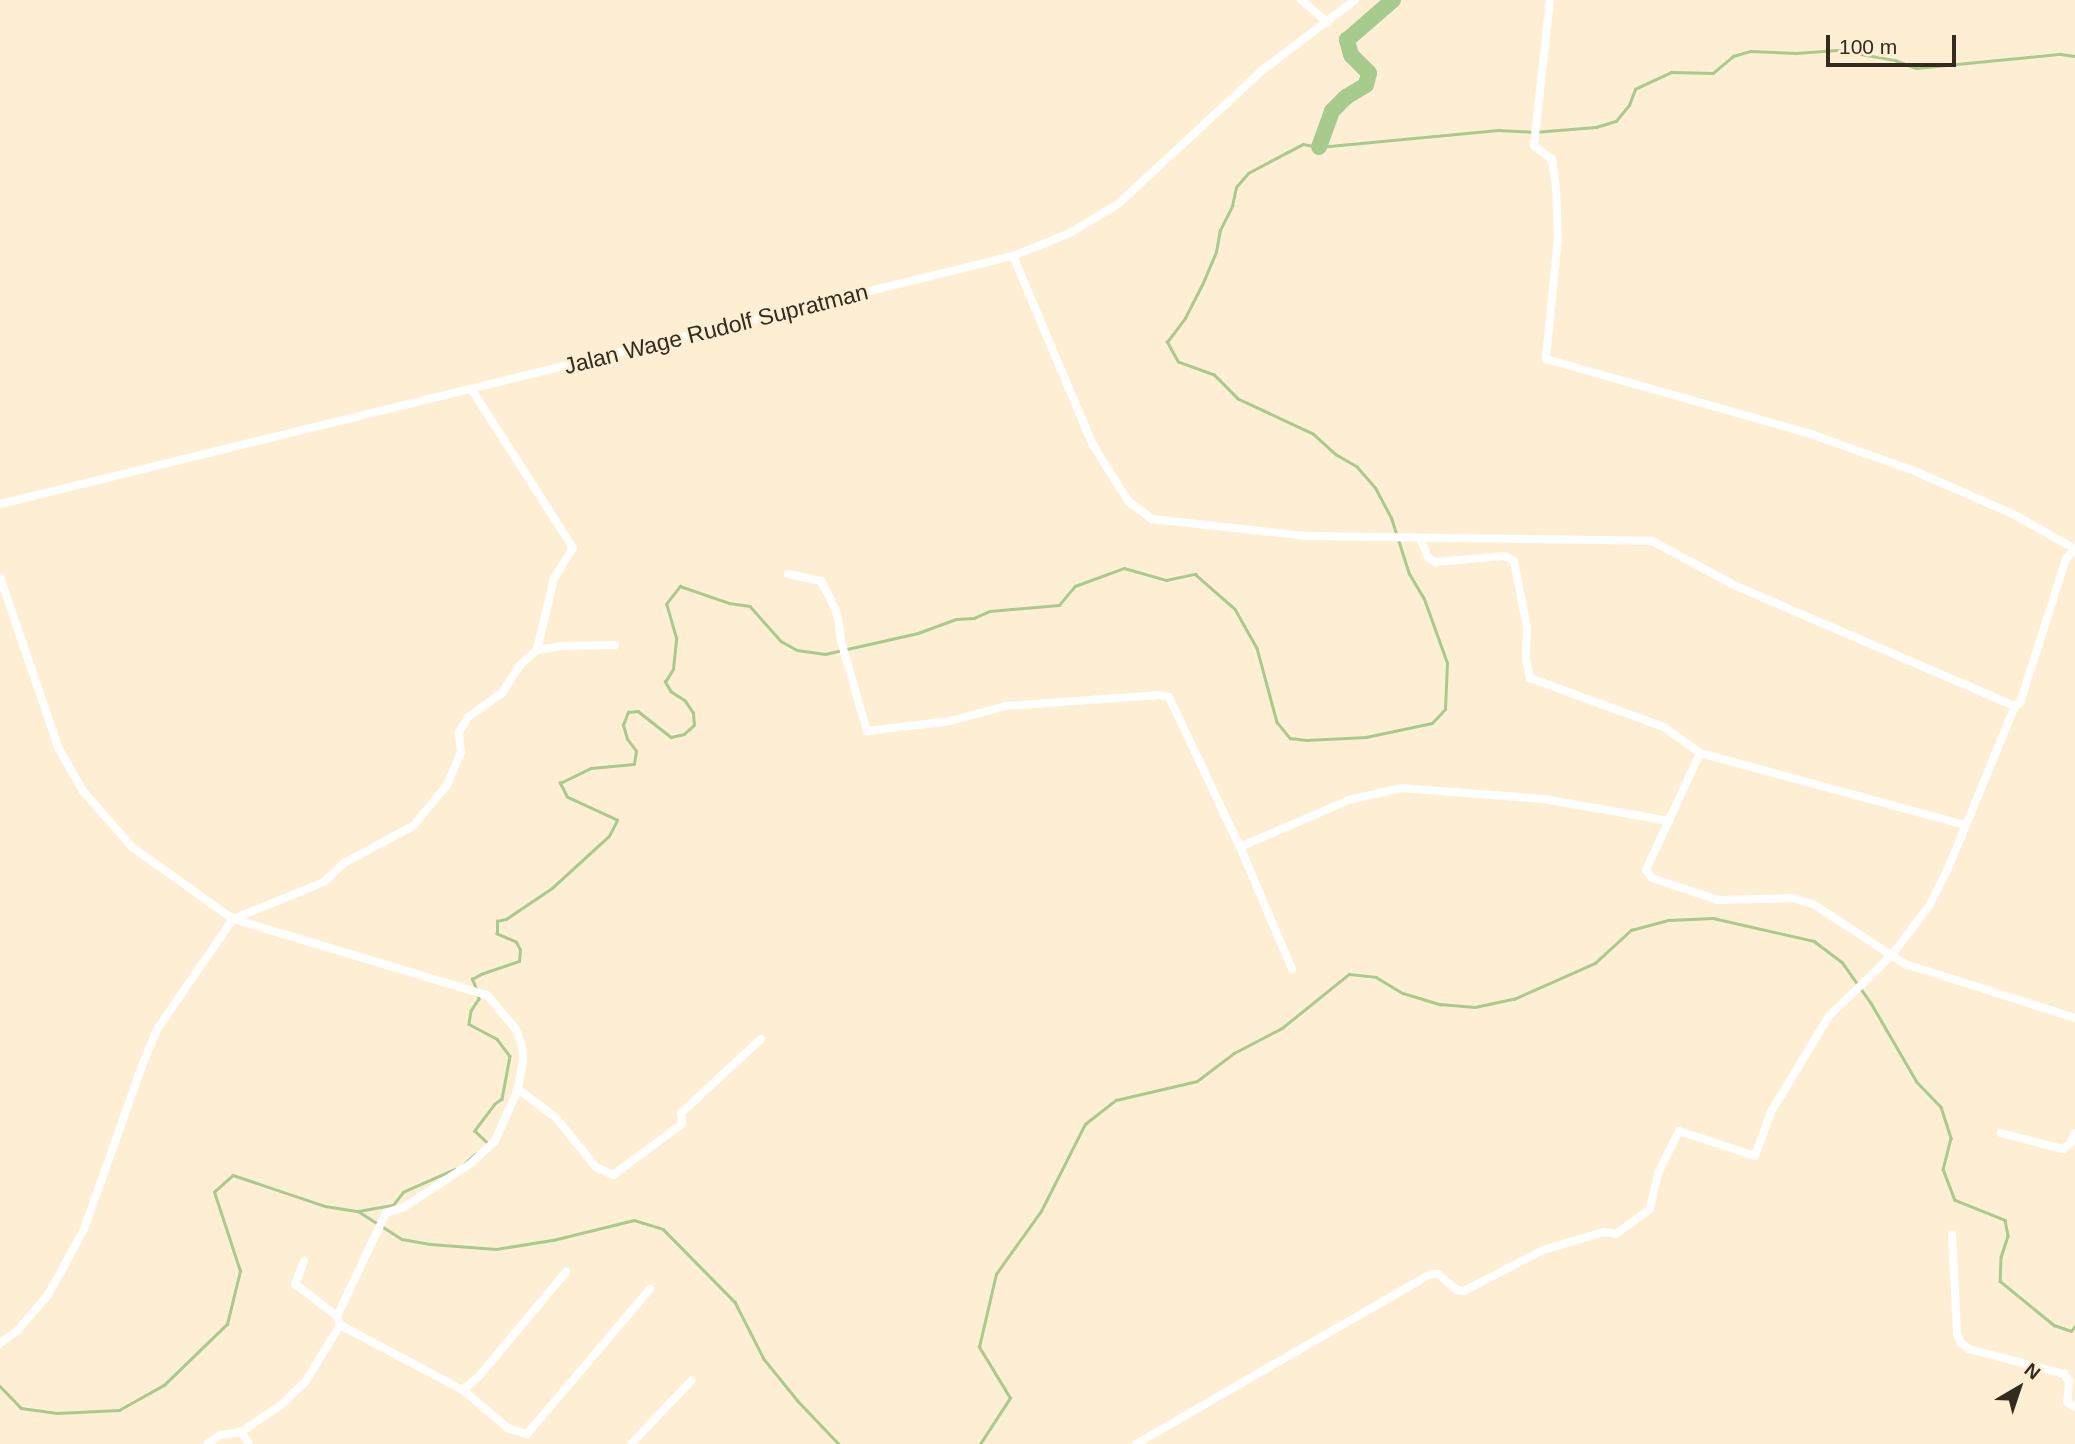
<!DOCTYPE html>
<style>
body{margin:0}
#map{position:relative;width:2075px;height:1444px;overflow:hidden;background:#feefd4;font-family:Helvetica,sans-serif}
div>[style]{position:absolute}
[style*='--x']{left:calc(var(--x)*1px);top:calc(var(--y)*1px);width:calc(var(--w)*1px);rotate:calc(var(--a)*1deg)}
.stream>*{height:2.5px;margin:-1.25px;padding:0 1.25px;transform-origin:1.25px;border-radius:1.25px;background:#a7cb8d}
.river>*{height:16px;margin:-8px;padding:0 8px;transform-origin:8px;border-radius:8px;background:#a7cb8d}
.street>*{height:8px;margin:-4px;padding:0 4px;transform-origin:4px;border-radius:4px;background:#fff}
span{translate:-50% -50%;white-space:nowrap;text-align:center;line-height:1.15;-webkit-text-stroke:5px #feefd4;paint-order:stroke}
.street-label{font-size:23px;color:#322b1e}
.north{position:absolute;left:1984px;top:1353px;width:70px;height:70px;-webkit-text-stroke:5px #feefd4;paint-order:stroke;rotate:39deg;font-size:19px;font-weight:700;line-height:28px;text-align:center;color:#322b1e}
.north::after{content:'';display:block;margin:auto;width:24px;height:32px;background:#322b1e;clip-path:polygon(50% 0,100% 100%,50% 72%,0 100%)}
.scale{position:absolute;left:1826px;top:35px;width:130px;height:32px;box-sizing:border-box;border:4px solid #322b1e;border-top:0;padding-left:9px;font-size:21px;line-height:24px;white-space:nowrap;color:#322b1e;-webkit-text-stroke:5px #feefd4;paint-order:stroke}
</style>
<div id="map">
<div class="stream">
<div style="--x:476;--y:989;--w:11;--a:-112"></div>
<div style="--x:472;--y:979;--w:10;--a:-29"></div>
<div style="--x:481;--y:974;--w:40;--a:-18.9"></div>
<div style="--x:519;--y:961;--w:11;--a:-85"></div>
<div style="--x:520;--y:950;--w:9;--a:-117"></div>
<div style="--x:516;--y:942;--w:21;--a:-157"></div>
<div style="--x:497;--y:934;--w:13;--a:-90"></div>
<div style="--x:497;--y:921;--w:9;--a:-13"></div>
<div style="--x:506;--y:919;--w:55;--a:-34"></div>
<div style="--x:552;--y:888;--w:77;--a:-42.4"></div>
<div style="--x:609;--y:836;--w:18;--a:-63"></div>
<div style="--x:617;--y:820;--w:55;--a:-155.3"></div>
<div style="--x:567;--y:797;--w:16;--a:-117"></div>
<div style="--x:560;--y:783;--w:34;--a:-26"></div>
<div style="--x:591;--y:768;--w:43;--a:-5.3"></div>
<div style="--x:634;--y:764;--w:13;--a:-81"></div>
<div style="--x:636;--y:751;--w:15;--a:-127"></div>
<div style="--x:627;--y:739;--w:15;--a:-106"></div>
<div style="--x:623;--y:725;--w:14;--a:-69"></div>
<div style="--x:628;--y:712;--w:10;--a:-6"></div>
<div style="--x:638;--y:711;--w:42;--a:38.2"></div>
<div style="--x:671;--y:737;--w:13;--a:-13"></div>
<div style="--x:684;--y:734;--w:13;--a:-42"></div>
<div style="--x:694;--y:725;--w:12;--a:-95"></div>
<div style="--x:693;--y:713;--w:14;--a:-124"></div>
<div style="--x:685;--y:701;--w:17;--a:-147"></div>
<div style="--x:671;--y:692;--w:12;--a:-121"></div>
<div style="--x:665;--y:682;--w:15;--a:-58"></div>
<div style="--x:673;--y:669;--w:31;--a:-84"></div>
<div style="--x:676;--y:638;--w:35;--a:-106"></div>
<div style="--x:666;--y:604;--w:23;--a:-52"></div>
<div style="--x:680;--y:586;--w:52;--a:19.1"></div>
<div style="--x:729;--y:603;--w:21;--a:8"></div>
<div style="--x:750;--y:606;--w:47;--a:48.5"></div>
<div style="--x:781;--y:641;--w:18;--a:29"></div>
<div style="--x:797;--y:650;--w:28;--a:8"></div>
<div style="--x:825;--y:654;--w:95;--a:-12.7"></div>
<div style="--x:918;--y:633;--w:40;--a:-20.2"></div>
<div style="--x:956;--y:619;--w:18;--a:-3"></div>
<div style="--x:974;--y:618;--w:17;--a:-24"></div>
<div style="--x:990;--y:611;--w:69;--a:-5"></div>
<div style="--x:1059;--y:605;--w:25;--a:-50"></div>
<div style="--x:1075;--y:586;--w:52;--a:-20.2"></div>
<div style="--x:1124;--y:568;--w:44;--a:15.9"></div>
<div style="--x:1166;--y:580;--w:30;--a:-12"></div>
<div style="--x:1195;--y:574;--w:53;--a:41.2"></div>
<div style="--x:1235;--y:609;--w:45;--a:60.6"></div>
<div style="--x:1257;--y:648;--w:77;--a:74.9"></div>
<div style="--x:1277;--y:722;--w:21;--a:51"></div>
<div style="--x:1290;--y:738;--w:16;--a:7"></div>
<div style="--x:1306;--y:740;--w:60;--a:-2.9"></div>
<div style="--x:1366;--y:737;--w:67;--a:-12"></div>
<div style="--x:1432;--y:723;--w:19;--a:-47"></div>
<div style="--x:1445;--y:709;--w:46;--a:-87.5"></div>
<div style="--x:1447;--y:663;--w:68;--a:-109.8"></div>
<div style="--x:1424;--y:599;--w:29;--a:-121"></div>
<div style="--x:1409;--y:574;--w:59;--a:-107.8"></div>
<div style="--x:1391;--y:518;--w:34;--a:-118"></div>
<div style="--x:1375;--y:488;--w:28;--a:-131"></div>
<div style="--x:1357;--y:467;--w:24;--a:-150"></div>
<div style="--x:1336;--y:455;--w:31;--a:-138"></div>
<div style="--x:1313;--y:434;--w:83;--a:-155"></div>
<div style="--x:1238;--y:399;--w:34;--a:-135"></div>
<div style="--x:1214;--y:375;--w:38;--a:-160"></div>
<div style="--x:1178;--y:362;--w:23;--a:-119"></div>
<div style="--x:1167;--y:342;--w:30;--a:-53"></div>
<div style="--x:1185;--y:318;--w:37;--a:-63"></div>
<div style="--x:1202;--y:285;--w:36;--a:-67"></div>
<div style="--x:1216;--y:252;--w:22;--a:-80"></div>
<div style="--x:1220;--y:230;--w:27;--a:-63"></div>
<div style="--x:1232;--y:206;--w:19;--a:-78"></div>
<div style="--x:1236;--y:187;--w:18;--a:-49"></div>
<div style="--x:1248;--y:173;--w:62;--a:-27.8"></div>
<div style="--x:1303;--y:144;--w:16;--a:11"></div>
<div style="--x:1319;--y:147;--w:180;--a:-5.4"></div>
<div style="--x:1498;--y:130;--w:36;--a:3"></div>
<div style="--x:1534;--y:132;--w:62;--a:-4.6"></div>
<div style="--x:1596;--y:127;--w:21;--a:-17"></div>
<div style="--x:1616;--y:121;--w:21;--a:-51"></div>
<div style="--x:1629;--y:105;--w:17;--a:-69"></div>
<div style="--x:1635;--y:89;--w:40;--a:-25"></div>
<div style="--x:1671;--y:72;--w:42;--a:1.4"></div>
<div style="--x:1713;--y:73;--w:26;--a:-40"></div>
<div style="--x:1733;--y:56;--w:18;--a:-16"></div>
<div style="--x:1750;--y:51;--w:46;--a:2.5"></div>
<div style="--x:1796;--y:53;--w:41;--a:-4.2"></div>
<div style="--x:1837;--y:50;--w:59;--a:9.8"></div>
<div style="--x:1895;--y:60;--w:22;--a:21"></div>
<div style="--x:1916;--y:68;--w:145;--a:-5.6"></div>
<div style="--x:2060;--y:54;--w:15;--a:8"></div>
<div style="--x:478;--y:995;--w:4;--a:76"></div>
<div style="--x:479;--y:999;--w:14;--a:124"></div>
<div style="--x:471;--y:1011;--w:13;--a:99"></div>
<div style="--x:469;--y:1024;--w:32;--a:28"></div>
<div style="--x:497;--y:1039;--w:21;--a:53"></div>
<div style="--x:510;--y:1056;--w:44;--a:100.5"></div>
<div style="--x:502;--y:1099;--w:9;--a:144"></div>
<div style="--x:495;--y:1104;--w:34;--a:127"></div>
<div style="--x:475;--y:1131;--w:18;--a:43"></div>
<div style="--x:464;--y:1164;--w:15;--a:-42"></div>
<div style="--x:358;--y:1211;--w:36;--a:-10"></div>
<div style="--x:393;--y:1205;--w:16;--a:-52"></div>
<div style="--x:403;--y:1192;--w:57;--a:-23.9"></div>
<div style="--x:0;--y:1386;--w:30;--a:46"></div>
<div style="--x:21;--y:1408;--w:36;--a:8"></div>
<div style="--x:57;--y:1413;--w:62;--a:-2.8"></div>
<div style="--x:119;--y:1410;--w:51;--a:-29.1"></div>
<div style="--x:164;--y:1385;--w:88;--a:-44.1"></div>
<div style="--x:227;--y:1324;--w:55;--a:-76.2"></div>
<div style="--x:240;--y:1271;--w:83;--a:-108.2"></div>
<div style="--x:214;--y:1192;--w:25;--a:-42"></div>
<div style="--x:233;--y:1175;--w:97;--a:18.6"></div>
<div style="--x:325;--y:1206;--w:33;--a:9"></div>
<div style="--x:358;--y:1211;--w:52;--a:32.5"></div>
<div style="--x:402;--y:1239;--w:28;--a:10"></div>
<div style="--x:430;--y:1244;--w:66;--a:4.3"></div>
<div style="--x:496;--y:1249;--w:58;--a:-9"></div>
<div style="--x:553;--y:1240;--w:83;--a:-13.9"></div>
<div style="--x:634;--y:1220;--w:30;--a:17"></div>
<div style="--x:663;--y:1229;--w:103;--a:45.4"></div>
<div style="--x:735;--y:1302;--w:64;--a:63"></div>
<div style="--x:764;--y:1359;--w:54;--a:51"></div>
<div style="--x:798;--y:1401;--w:59;--a:46.4"></div>
<div style="--x:980;--y:1444;--w:55;--a:-56.9"></div>
<div style="--x:1010;--y:1398;--w:60;--a:-121.3"></div>
<div style="--x:979;--y:1347;--w:75;--a:-76.9"></div>
<div style="--x:996;--y:1274;--w:77;--a:-54.5"></div>
<div style="--x:1041;--y:1211;--w:97;--a:-63.2"></div>
<div style="--x:1085;--y:1124;--w:39;--a:-38"></div>
<div style="--x:1116;--y:1100;--w:83;--a:-13.2"></div>
<div style="--x:1197;--y:1081;--w:46;--a:-37.1"></div>
<div style="--x:1234;--y:1053;--w:54;--a:-27.5"></div>
<div style="--x:1282;--y:1028;--w:86;--a:-38.9"></div>
<div style="--x:1349;--y:974;--w:27;--a:6"></div>
<div style="--x:1376;--y:977;--w:31;--a:31"></div>
<div style="--x:1403;--y:993;--w:39;--a:17"></div>
<div style="--x:1440;--y:1004;--w:35;--a:5"></div>
<div style="--x:1475;--y:1007;--w:40;--a:-12"></div>
<div style="--x:1514;--y:999;--w:89;--a:-24"></div>
<div style="--x:1595;--y:963;--w:49;--a:-42.5"></div>
<div style="--x:1631;--y:930;--w:39;--a:-15"></div>
<div style="--x:1669;--y:920;--w:44;--a:-2.6"></div>
<div style="--x:1713;--y:918;--w:104;--a:12.8"></div>
<div style="--x:1814;--y:941;--w:35;--a:37"></div>
<div style="--x:1842;--y:962;--w:50;--a:54.7"></div>
<div style="--x:1871;--y:1003;--w:91;--a:59.8"></div>
<div style="--x:1917;--y:1082;--w:35;--a:46"></div>
<div style="--x:1941;--y:1107;--w:33;--a:72"></div>
<div style="--x:1951;--y:1138;--w:32;--a:104"></div>
<div style="--x:1943;--y:1169;--w:33;--a:69"></div>
<div style="--x:1955;--y:1200;--w:54;--a:21.8"></div>
<div style="--x:2005;--y:1220;--w:16;--a:79"></div>
<div style="--x:2008;--y:1236;--w:22;--a:108"></div>
<div style="--x:2001;--y:1257;--w:24;--a:92"></div>
<div style="--x:2000;--y:1281;--w:70;--a:39.2"></div>
<div style="--x:2054;--y:1325;--w:18;--a:19"></div>
<div style="--x:2071;--y:1331;--w:6;--a:-51"></div>
</div>
<div class="river">
<div style="--x:1319;--y:147;--w:38;--a:-70"></div>
<div style="--x:1332;--y:111;--w:20;--a:-45"></div>
<div style="--x:1346;--y:97;--w:23;--a:-31"></div>
<div style="--x:1366;--y:85;--w:12;--a:-76"></div>
<div style="--x:1369;--y:73;--w:25;--a:-135"></div>
<div style="--x:1351;--y:55;--w:16;--a:-105"></div>
<div style="--x:1347;--y:40;--w:61;--a:-41"></div>
</div>
<div class="street">
<div style="--x:1301;--y:0;--w:35;--a:40"></div>
<div style="--x:1550;--y:0;--w:147;--a:96.3"></div>
<div style="--x:1534;--y:146;--w:22;--a:36"></div>
<div style="--x:1552;--y:159;--w:28;--a:82"></div>
<div style="--x:1556;--y:187;--w:51;--a:87.8"></div>
<div style="--x:1558;--y:238;--w:122;--a:95.7"></div>
<div style="--x:1546;--y:359;--w:272;--a:15.8"></div>
<div style="--x:1808;--y:433;--w:110;--a:19.6"></div>
<div style="--x:1912;--y:470;--w:108;--a:23.5"></div>
<div style="--x:2011;--y:513;--w:68;--a:29.2"></div>
<div style="--x:1013;--y:256;--w:205;--a:67.1"></div>
<div style="--x:1093;--y:445;--w:66;--a:58"></div>
<div style="--x:1128;--y:501;--w:30;--a:37"></div>
<div style="--x:1152;--y:519;--w:156;--a:6.3"></div>
<div style="--x:1307;--y:536;--w:345;--a:0.8"></div>
<div style="--x:1652;--y:541;--w:95;--a:28.2"></div>
<div style="--x:1736;--y:586;--w:304;--a:23.3"></div>
<div style="--x:2015;--y:706;--w:6;--a:-31"></div>
<div style="--x:2020;--y:703;--w:151;--a:-72.3"></div>
<div style="--x:2066;--y:559;--w:13;--a:-48"></div>
<div style="--x:472;--y:390;--w:188;--a:57.4"></div>
<div style="--x:573;--y:548;--w:36;--a:122"></div>
<div style="--x:554;--y:578;--w:74;--a:103.3"></div>
<div style="--x:0;--y:504;--w:1043;--a:-13.76"></div>
<div style="--x:1013;--y:256;--w:61;--a:-22"></div>
<div style="--x:1070;--y:233;--w:56;--a:-31.1"></div>
<div style="--x:1118;--y:204;--w:199;--a:-42.8"></div>
<div style="--x:1264;--y:69;--w:114;--a:-37.2"></div>
<div style="--x:1420;--y:538;--w:21;--a:67"></div>
<div style="--x:1428;--y:557;--w:9;--a:36"></div>
<div style="--x:1435;--y:562;--w:70;--a:-4.9"></div>
<div style="--x:1505;--y:556;--w:10;--a:29"></div>
<div style="--x:1514;--y:561;--w:68;--a:79"></div>
<div style="--x:1527;--y:628;--w:32;--a:92"></div>
<div style="--x:1526;--y:660;--w:18;--a:77"></div>
<div style="--x:1530;--y:678;--w:143;--a:20.1"></div>
<div style="--x:1664;--y:727;--w:44;--a:35.8"></div>
<div style="--x:788;--y:574;--w:34;--a:12"></div>
<div style="--x:821;--y:581;--w:19;--a:62"></div>
<div style="--x:830;--y:598;--w:21;--a:67"></div>
<div style="--x:838;--y:617;--w:24;--a:83"></div>
<div style="--x:841;--y:641;--w:94;--a:73.9"></div>
<div style="--x:867;--y:731;--w:84;--a:-6.9"></div>
<div style="--x:950;--y:721;--w:58;--a:-15"></div>
<div style="--x:1006;--y:706;--w:154;--a:-4.1"></div>
<div style="--x:1160;--y:695;--w:9;--a:13"></div>
<div style="--x:1169;--y:697;--w:166;--a:64.7"></div>
<div style="--x:1240;--y:847;--w:133;--a:66.9"></div>
<div style="--x:0;--y:577;--w:182;--a:71.1"></div>
<div style="--x:59;--y:749;--w:48;--a:60.3"></div>
<div style="--x:83;--y:791;--w:74;--a:48.8"></div>
<div style="--x:132;--y:847;--w:124;--a:35.5"></div>
<div style="--x:233;--y:919;--w:265;--a:16.7"></div>
<div style="--x:487;--y:995;--w:43;--a:49.7"></div>
<div style="--x:515;--y:1028;--w:18;--a:68"></div>
<div style="--x:522;--y:1045;--w:15;--a:86"></div>
<div style="--x:523;--y:1060;--w:29;--a:100"></div>
<div style="--x:518;--y:1089;--w:57;--a:113.9"></div>
<div style="--x:495;--y:1141;--w:34;--a:137"></div>
<div style="--x:470;--y:1164;--w:79;--a:146.9"></div>
<div style="--x:404;--y:1207;--w:19;--a:162"></div>
<div style="--x:386;--y:1213;--w:114;--a:115.4"></div>
<div style="--x:337;--y:1316;--w:9;--a:72"></div>
<div style="--x:340;--y:1325;--w:66;--a:121.3"></div>
<div style="--x:306;--y:1381;--w:35;--a:136"></div>
<div style="--x:281;--y:1405;--w:48;--a:146"></div>
<div style="--x:241;--y:1432;--w:21;--a:172"></div>
<div style="--x:220;--y:1435;--w:16;--a:145"></div>
<div style="--x:1965;--y:825;--w:275;--a:-164.8"></div>
<div style="--x:1700;--y:753;--w:129;--a:114.8"></div>
<div style="--x:1646;--y:870;--w:10;--a:53"></div>
<div style="--x:1652;--y:878;--w:70;--a:18.4"></div>
<div style="--x:1718;--y:900;--w:75;--a:-1.5"></div>
<div style="--x:1793;--y:898;--w:21;--a:17"></div>
<div style="--x:1813;--y:904;--w:110;--a:33.1"></div>
<div style="--x:1905;--y:964;--w:178;--a:17.6"></div>
<div style="--x:1240;--y:847;--w:119;--a:-23.3"></div>
<div style="--x:1349;--y:800;--w:53;--a:-13"></div>
<div style="--x:1401;--y:788;--w:143;--a:4.4"></div>
<div style="--x:1544;--y:799;--w:127;--a:10"></div>
<div style="--x:518;--y:1089;--w:48;--a:37.3"></div>
<div style="--x:556;--y:1118;--w:63;--a:50.8"></div>
<div style="--x:596;--y:1167;--w:19;--a:25"></div>
<div style="--x:613;--y:1175;--w:86;--a:-36.5"></div>
<div style="--x:682;--y:1124;--w:11;--a:-95"></div>
<div style="--x:681;--y:1113;--w:109;--a:-42.8"></div>
<div style="--x:2001;--y:1133;--w:64;--a:14.5"></div>
<div style="--x:2063;--y:1149;--w:9;--a:-36"></div>
<div style="--x:2070;--y:1144;--w:12;--a:-66"></div>
<div style="--x:1952;--y:1234;--w:99;--a:87.1"></div>
<div style="--x:1957;--y:1333;--w:11;--a:68"></div>
<div style="--x:1961;--y:1343;--w:10;--a:37"></div>
<div style="--x:1969;--y:1349;--w:98;--a:14.7"></div>
<div style="--x:2064;--y:1374;--w:9;--a:54"></div>
<div style="--x:2069;--y:1381;--w:21;--a:95"></div>
<div style="--x:2067;--y:1402;--w:9;--a:32"></div>
<div style="--x:304;--y:1261;--w:25;--a:111"></div>
<div style="--x:295;--y:1284;--w:53;--a:37.3"></div>
<div style="--x:340;--y:1325;--w:139;--a:27.9"></div>
<div style="--x:463;--y:1390;--w:21;--a:-41"></div>
<div style="--x:479;--y:1376;--w:136;--a:-50.1"></div>
<div style="--x:0;--y:1343;--w:21;--a:-35"></div>
<div style="--x:17;--y:1331;--w:46;--a:-49.4"></div>
<div style="--x:47;--y:1296;--w:34;--a:-60"></div>
<div style="--x:64;--y:1266;--w:42;--a:-61.6"></div>
<div style="--x:84;--y:1229;--w:176;--a:-70.4"></div>
<div style="--x:143;--y:1063;--w:38;--a:-67"></div>
<div style="--x:158;--y:1028;--w:132;--a:-55.5"></div>
<div style="--x:233;--y:919;--w:98;--a:-22.1"></div>
<div style="--x:324;--y:882;--w:28;--a:-44"></div>
<div style="--x:344;--y:863;--w:78;--a:-28.2"></div>
<div style="--x:413;--y:826;--w:53;--a:-50.3"></div>
<div style="--x:447;--y:785;--w:36;--a:-67"></div>
<div style="--x:461;--y:752;--w:20;--a:-96"></div>
<div style="--x:459;--y:732;--w:17;--a:-59"></div>
<div style="--x:468;--y:717;--w:42;--a:-35.2"></div>
<div style="--x:502;--y:693;--w:35;--a:-57"></div>
<div style="--x:521;--y:664;--w:21;--a:-41"></div>
<div style="--x:537;--y:650;--w:24;--a:-9"></div>
<div style="--x:561;--y:646;--w:54;--a:-1.1"></div>
<div style="--x:463;--y:1390;--w:59;--a:40.2"></div>
<div style="--x:508;--y:1428;--w:20;--a:18"></div>
<div style="--x:527;--y:1434;--w:190;--a:-49.7"></div>
<div style="--x:241;--y:1432;--w:14;--a:56"></div>
<div style="--x:631;--y:1444;--w:88;--a:-46.4"></div>
<div style="--x:1136;--y:1444;--w:340;--a:-30"></div>
<div style="--x:1431;--y:1274;--w:7;--a:0"></div>
<div style="--x:1438;--y:1274;--w:25;--a:40"></div>
<div style="--x:1457;--y:1290;--w:7;--a:8"></div>
<div style="--x:1464;--y:1291;--w:89;--a:-27.4"></div>
<div style="--x:1543;--y:1250;--w:64;--a:-16.4"></div>
<div style="--x:1604;--y:1232;--w:12;--a:9"></div>
<div style="--x:1616;--y:1234;--w:42;--a:-36.3"></div>
<div style="--x:1650;--y:1209;--w:37;--a:-77"></div>
<div style="--x:1658;--y:1173;--w:47;--a:-63.4"></div>
<div style="--x:1679;--y:1131;--w:80;--a:18.2"></div>
<div style="--x:1755;--y:1156;--w:47;--a:-70"></div>
<div style="--x:1771;--y:1112;--w:112;--a:-58.9"></div>
<div style="--x:1829;--y:1016;--w:86;--a:-44.1"></div>
<div style="--x:1891;--y:956;--w:63;--a:-52.8"></div>
<div style="--x:1929;--y:906;--w:39;--a:-63"></div>
<div style="--x:1947;--y:871;--w:178;--a:-67.6"></div>
</div>
<div class="street-label">
<span style="left:716px;top:329px;rotate:-14deg">Jalan Wage Rudolf Supratman</span>
</div>
<div class="north">N</div>
<div class="scale">100 m</div>
</div>
